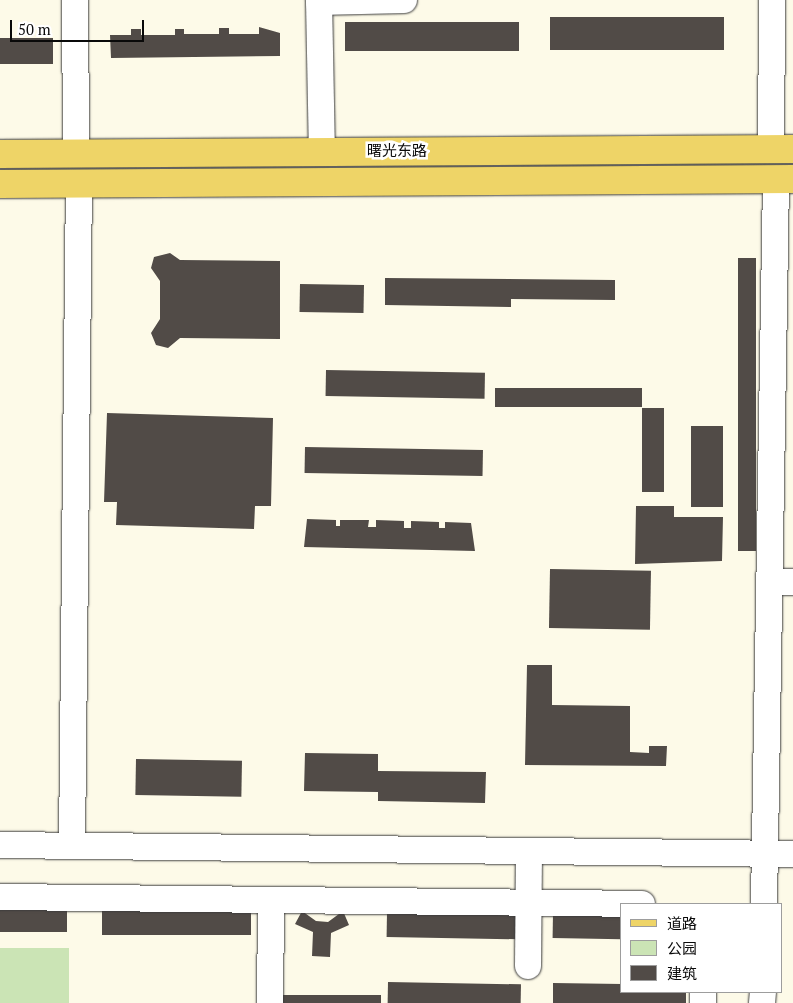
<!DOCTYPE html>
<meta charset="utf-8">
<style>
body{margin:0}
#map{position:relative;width:793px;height:1003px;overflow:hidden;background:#fdfae8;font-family:"PT Serif","Noto Sans SC",serif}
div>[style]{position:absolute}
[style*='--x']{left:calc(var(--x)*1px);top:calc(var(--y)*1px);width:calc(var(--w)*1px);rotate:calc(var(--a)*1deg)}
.green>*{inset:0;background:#cbe4b5;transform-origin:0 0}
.building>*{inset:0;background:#514b47;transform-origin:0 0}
.roads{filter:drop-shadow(0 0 1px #3c3c3c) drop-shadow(0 0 1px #3c3c3c)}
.minor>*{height:26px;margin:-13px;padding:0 13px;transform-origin:13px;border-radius:13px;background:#fff}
.major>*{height:28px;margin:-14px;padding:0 14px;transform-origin:14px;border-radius:14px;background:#eed467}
span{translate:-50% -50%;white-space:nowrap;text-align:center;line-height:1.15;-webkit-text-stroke:5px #fff;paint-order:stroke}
.street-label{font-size:15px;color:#090909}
.legend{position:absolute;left:620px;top:903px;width:162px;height:90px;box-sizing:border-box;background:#fff;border:1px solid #9d9d9d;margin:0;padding:6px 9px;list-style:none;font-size:15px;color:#090909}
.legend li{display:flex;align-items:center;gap:10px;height:25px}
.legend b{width:25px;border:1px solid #9d9d9d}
.scale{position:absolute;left:10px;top:20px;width:134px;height:22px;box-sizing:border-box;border:2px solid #090909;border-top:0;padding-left:6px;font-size:15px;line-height:18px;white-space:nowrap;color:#090909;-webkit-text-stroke:4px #fff;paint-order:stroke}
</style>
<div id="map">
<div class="green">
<div style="left:0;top:948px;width:69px;height:55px"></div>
</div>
<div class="building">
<div style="left:724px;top:17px;width:33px;height:174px;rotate:90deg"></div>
<div style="left:519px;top:22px;width:29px;height:174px;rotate:90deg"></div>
<div style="clip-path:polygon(259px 27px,280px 33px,280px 56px,111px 58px,110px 35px,131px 35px,131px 29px,141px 29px,141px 35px,175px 35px,175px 29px,184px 29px,184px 34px,219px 34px,219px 28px,229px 28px,229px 34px,259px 34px)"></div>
<div style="left:53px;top:38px;width:26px;height:53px;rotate:90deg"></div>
<div style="clip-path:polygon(170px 253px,180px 260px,280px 261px,280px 339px,180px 338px,168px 348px,156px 345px,151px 333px,160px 319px,160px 281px,151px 268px,154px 257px)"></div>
<div style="left:738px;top:258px;width:18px;height:293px"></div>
<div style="clip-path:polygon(385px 278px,615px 280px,615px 300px,511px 299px,511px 307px,385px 305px)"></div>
<div style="left:300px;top:284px;width:64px;height:28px;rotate:1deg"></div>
<div style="left:326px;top:370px;width:159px;height:26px;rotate:1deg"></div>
<div style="left:495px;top:388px;width:147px;height:19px"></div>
<div style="left:642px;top:408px;width:22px;height:84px"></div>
<div style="clip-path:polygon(107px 413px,273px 418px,271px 506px,255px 506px,254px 529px,116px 525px,117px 502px,104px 502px)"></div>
<div style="left:691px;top:426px;width:32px;height:81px"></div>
<div style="left:305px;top:447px;width:178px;height:26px;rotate:1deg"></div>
<div style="clip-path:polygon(636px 506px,674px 506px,674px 517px,723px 517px,722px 561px,635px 564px)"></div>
<div style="clip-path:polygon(307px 519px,336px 520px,336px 526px,340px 526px,340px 520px,369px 520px,368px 527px,376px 527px,376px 520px,404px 521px,404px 528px,411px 528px,411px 521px,439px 522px,439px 528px,445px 528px,445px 522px,471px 523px,475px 551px,304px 547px)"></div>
<div style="left:550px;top:569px;width:101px;height:59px;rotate:1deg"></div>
<div style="clip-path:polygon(527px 665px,552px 665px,552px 705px,630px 706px,630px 752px,649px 753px,649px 746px,667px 746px,666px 766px,525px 765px)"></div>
<div style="clip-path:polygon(305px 753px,378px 754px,378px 771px,486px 772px,485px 803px,378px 801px,378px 792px,304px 791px)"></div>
<div style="left:136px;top:759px;width:106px;height:36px;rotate:1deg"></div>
<div style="left:102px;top:908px;width:149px;height:27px"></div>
<div style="left:0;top:910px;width:67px;height:22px"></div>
<div style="clip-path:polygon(302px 911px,316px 921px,328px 922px,343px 911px,349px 925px,331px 933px,330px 957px,312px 956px,313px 932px,295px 924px)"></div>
<div style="left:387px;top:913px;width:134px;height:24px;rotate:1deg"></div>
<div style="left:553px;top:914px;width:69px;height:24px;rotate:1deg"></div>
<div style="left:388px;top:982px;width:133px;height:21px;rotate:1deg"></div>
<div style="clip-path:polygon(553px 983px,622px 984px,622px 992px,686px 992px,686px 1003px,553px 1003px)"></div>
<div style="left:280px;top:995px;width:101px;height:8px"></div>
</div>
<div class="roads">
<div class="minor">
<div style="--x:75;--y:0;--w:153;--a:89.6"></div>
<div style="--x:319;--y:0;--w:152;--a:88.9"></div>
<div style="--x:319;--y:2;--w:85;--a:-1.3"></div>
<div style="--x:771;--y:149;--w:149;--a:-89.6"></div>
<div style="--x:769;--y:582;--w:24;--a:0"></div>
<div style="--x:0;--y:845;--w:793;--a:0.65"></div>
<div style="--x:72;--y:846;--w:663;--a:-89.4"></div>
<div style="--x:0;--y:897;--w:642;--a:0.62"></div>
<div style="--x:764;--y:904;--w:725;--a:-89.05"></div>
<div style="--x:528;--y:966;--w:115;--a:-89.5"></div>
<div style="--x:270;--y:1003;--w:103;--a:-89.4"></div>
<div style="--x:703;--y:1003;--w:11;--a:-90"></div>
<div style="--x:762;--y:1003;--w:11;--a:-85"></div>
</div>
<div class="major">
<div style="--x:0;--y:154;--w:793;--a:-0.36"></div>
<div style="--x:0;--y:184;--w:793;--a:-0.36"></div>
</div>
</div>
<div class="street-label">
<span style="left:397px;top:151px">曙光东路</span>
</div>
<ul class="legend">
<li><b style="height:6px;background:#eed467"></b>道路</li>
<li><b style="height:14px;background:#cbe4b5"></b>公园</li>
<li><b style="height:14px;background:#514b47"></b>建筑</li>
</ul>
<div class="scale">50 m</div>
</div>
